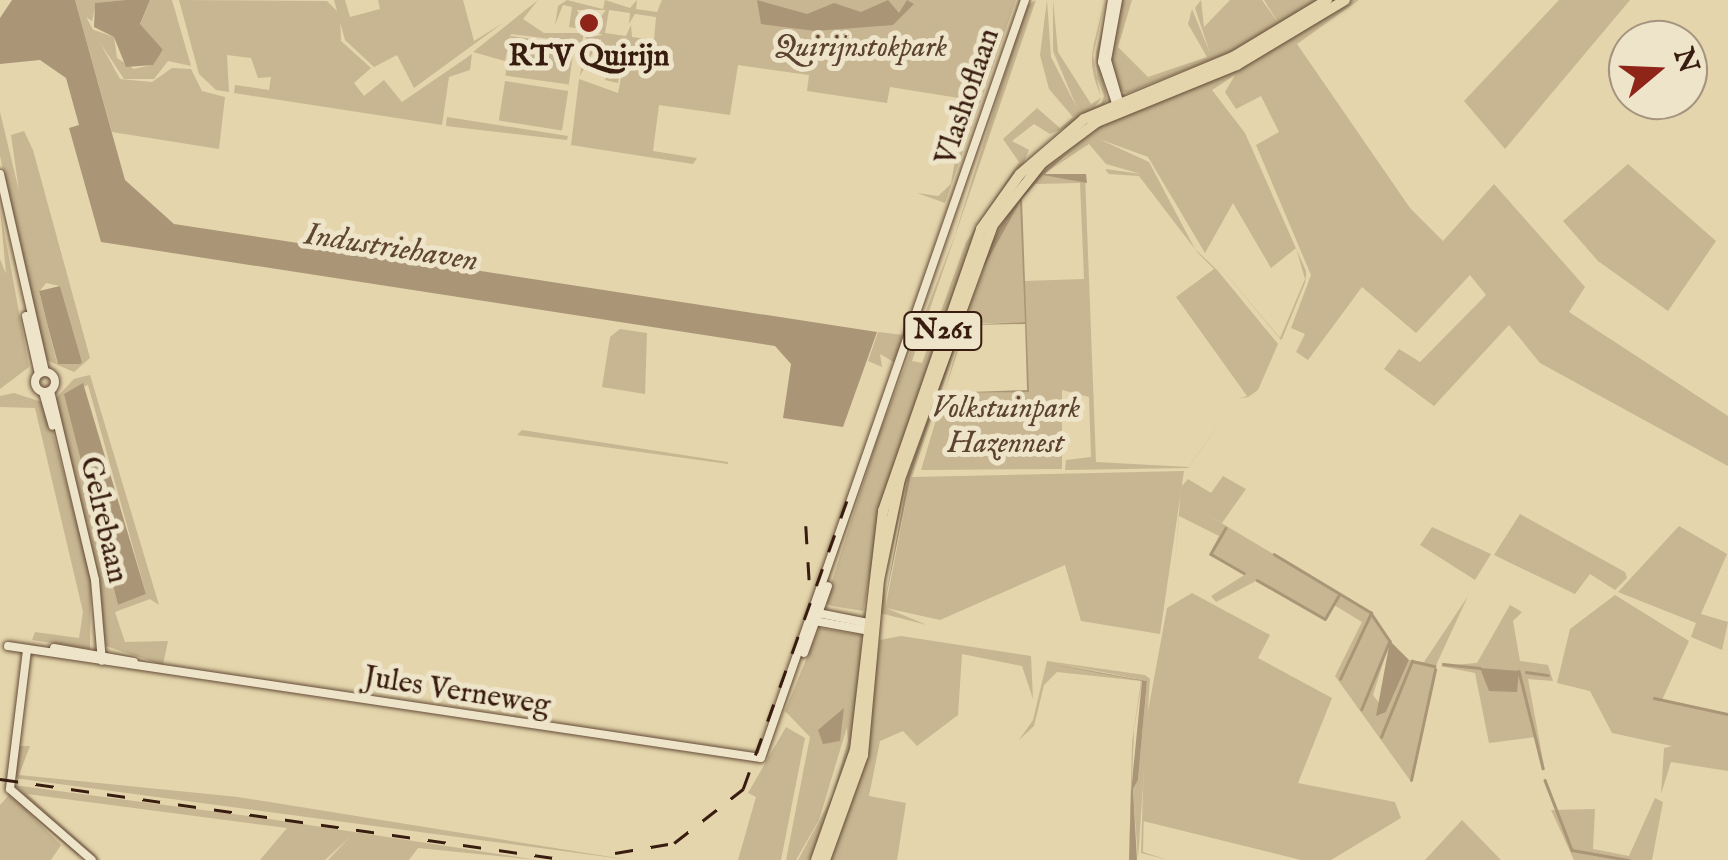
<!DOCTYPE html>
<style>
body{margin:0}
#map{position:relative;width:1728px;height:860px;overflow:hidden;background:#e4d5ac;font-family:"IM FELL English",serif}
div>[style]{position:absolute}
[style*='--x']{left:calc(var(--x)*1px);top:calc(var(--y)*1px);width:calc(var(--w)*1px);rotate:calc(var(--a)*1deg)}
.green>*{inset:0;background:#c7b691;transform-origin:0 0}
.water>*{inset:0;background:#aa9677}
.stream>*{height:2.5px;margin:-1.25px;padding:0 1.25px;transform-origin:1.25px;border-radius:1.25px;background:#aa9677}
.roads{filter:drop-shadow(0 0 2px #634a36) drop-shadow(0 0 2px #634a36)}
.tertiary>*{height:8px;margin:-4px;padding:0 4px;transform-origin:4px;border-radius:4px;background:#ede4c9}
.tertiary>.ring{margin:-4px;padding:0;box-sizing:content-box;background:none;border:8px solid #ede4c9;border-radius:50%}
.primary>*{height:10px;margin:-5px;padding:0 5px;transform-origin:5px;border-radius:5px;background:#e4d5ac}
.rail>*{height:2.5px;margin-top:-1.25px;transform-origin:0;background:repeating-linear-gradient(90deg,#381c0f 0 18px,transparent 0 36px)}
.dots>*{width:28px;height:28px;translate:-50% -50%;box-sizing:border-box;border:5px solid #ede4c9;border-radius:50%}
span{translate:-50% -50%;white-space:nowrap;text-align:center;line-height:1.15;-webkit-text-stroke:10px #ede4c9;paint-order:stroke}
.shield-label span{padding:2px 8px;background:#ede4c9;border:2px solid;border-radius:8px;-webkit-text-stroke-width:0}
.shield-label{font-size:28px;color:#381c0f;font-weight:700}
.park-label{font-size:30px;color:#5c4230;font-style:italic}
.poi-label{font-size:30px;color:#381c0f;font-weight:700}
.street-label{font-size:30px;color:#381c0f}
.water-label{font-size:32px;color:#604733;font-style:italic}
.north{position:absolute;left:1608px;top:20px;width:100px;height:100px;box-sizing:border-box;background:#ede4c9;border:2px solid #a5947f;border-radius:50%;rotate:71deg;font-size:28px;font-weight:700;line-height:40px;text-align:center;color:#381c0f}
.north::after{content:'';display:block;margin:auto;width:35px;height:45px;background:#8f2418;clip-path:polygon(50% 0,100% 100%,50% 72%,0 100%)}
</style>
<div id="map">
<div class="green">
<div style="clip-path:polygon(75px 0,125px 0,96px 3px,92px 21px,86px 17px,120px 79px,152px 82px,172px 68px,191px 69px,202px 91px,225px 97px,219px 149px,112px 132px)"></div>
<div style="clip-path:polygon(150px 0,172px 0,191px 66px,168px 61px,154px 79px,124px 79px,91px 29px,114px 37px,117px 58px,134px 69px,151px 65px,163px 51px,140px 25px)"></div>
<div style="clip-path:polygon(179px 0,327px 1px,340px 14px,341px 41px,371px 68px,354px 83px,364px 96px,384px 80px,402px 102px,472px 54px,470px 70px,449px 77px,442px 125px,234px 93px,235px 85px,269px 90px,271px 77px,258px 78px,251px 58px,227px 55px,229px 92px,216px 90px,199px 74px)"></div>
<div style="clip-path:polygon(334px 0,345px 0,350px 17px,380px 9px,378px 0,463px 0,474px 41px,503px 23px,414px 88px,397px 55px,374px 67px,345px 40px)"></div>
<div style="clip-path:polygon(538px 0,523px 19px,544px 33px,584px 33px,582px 43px,511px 34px,505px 61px,473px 52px)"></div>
<div style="clip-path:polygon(evenodd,567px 0,603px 9px,605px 0,630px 8px,637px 0,636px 9px,657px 12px,662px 0,1016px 0,945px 203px,917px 193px,938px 196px,951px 184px,965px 99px,890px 87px,887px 103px,807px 91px,809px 75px,738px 65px,730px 115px,659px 105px,653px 151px,697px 158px,693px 164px,571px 145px,579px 79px,618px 93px,624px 63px,644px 67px,657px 65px,622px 61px,618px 83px,605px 80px,610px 71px,593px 52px,580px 76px,586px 37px,603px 35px,590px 30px,606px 10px,577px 10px,587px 30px,569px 27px,572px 7px,563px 5px,555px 25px,558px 6px,567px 0,609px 10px,630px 13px,629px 24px,635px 14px,656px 17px,654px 40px,632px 37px,631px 25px,626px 36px,605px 33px,609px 10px)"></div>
<div style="clip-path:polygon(1036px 0,912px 361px,922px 363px,966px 242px,1019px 162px,1003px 139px,1037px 108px,1060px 128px,1073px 117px,1049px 89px,1040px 55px,1047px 0,1051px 57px,1077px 108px,1053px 51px,1053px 0,1058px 52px,1091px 104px,1101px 98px,1094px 77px,1092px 65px,1092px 56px,1094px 43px,1105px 0,1093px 56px,1101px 99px,1094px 107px,1101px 104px,1104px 96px,1097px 78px,1096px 52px,1111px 0,1098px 56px,1107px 100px,1103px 107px,1065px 128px,1050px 134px,1034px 124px,1012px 141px,1029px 150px,885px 501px,863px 611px,832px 606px,825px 603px,878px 437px,955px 235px,1026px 6px)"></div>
<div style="clip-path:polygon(1120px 0,1132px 0,1118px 47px,1148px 77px,1207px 57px,1188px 24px,1192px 9px,1210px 53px,1195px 8px,1201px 0,1204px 27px,1230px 0,1262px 0,1279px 24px,1264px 0,1327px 0,1273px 35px,1127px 93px,1117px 90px,1109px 60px)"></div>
<div style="clip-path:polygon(evenodd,1348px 0,1359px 0,1297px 44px,1410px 208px,1443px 241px,1494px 184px,1585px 287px,1569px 312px,1728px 416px,1728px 466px,1540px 363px,1509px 325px,1434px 406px,1384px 369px,1399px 349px,1420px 362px,1486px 295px,1470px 275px,1416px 333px,1362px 287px,1308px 360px,1296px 352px,1305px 334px,1291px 328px,1311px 275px,1256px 145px,1279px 132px,1261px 96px,1236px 109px,1225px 92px,1235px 75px,1212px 90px,1245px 133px,1306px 271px,1306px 275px,1305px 283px,1282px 339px,1281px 340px,1211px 256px,1280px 338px,1305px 279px,1296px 248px,1271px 268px,1233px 203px,1205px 253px,1148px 157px,1099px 139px,1149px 162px,1195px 249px,1218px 271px,1278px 344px,1258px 390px,1248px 397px,1238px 399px,1247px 396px,1176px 297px,1214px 269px,1198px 253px,1139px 176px,1109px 174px,1106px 171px,1106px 169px,1141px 174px,1106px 164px,1089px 144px,1048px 171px,1072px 152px,1040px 173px,1008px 213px,976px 278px,908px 476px,885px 585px,886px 605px,911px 475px,972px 299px,991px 248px,1021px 201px,1024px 281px,1084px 279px,1080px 183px,1035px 184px,1022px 199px,1042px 175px,1085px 175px,1096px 462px,1189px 467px,1232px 405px,1188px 468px,1065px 470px,1066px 460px,1091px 457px,1089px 397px,1062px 390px,1062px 469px,921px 470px,965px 322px,912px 477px,1184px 471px,1160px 634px,1081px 621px,1065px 565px,940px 620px,886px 608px,927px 625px,880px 613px,906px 469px,992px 233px,1048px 161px,1092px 128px,1250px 61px,1348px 0,1026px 322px,1028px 392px,944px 393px,967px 324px,1026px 322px)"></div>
<div style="clip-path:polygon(1559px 0,1630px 0,1505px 149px,1464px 101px)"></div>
<div style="left:511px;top:36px;width:64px;height:40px;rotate:8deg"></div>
<div style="left:505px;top:81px;width:64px;height:40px;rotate:9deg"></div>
<div style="clip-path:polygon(evenodd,0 112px,19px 191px,11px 135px,24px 131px,33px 150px,90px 358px,74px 372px,46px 360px,0 156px,0 112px,46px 283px,60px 286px,82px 362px,57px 363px,39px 292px,46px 283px)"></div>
<div style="clip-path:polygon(447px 117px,568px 136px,567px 140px,446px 126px)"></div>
<div style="clip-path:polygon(1628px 164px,1716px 241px,1668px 311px,1598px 261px,1563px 221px)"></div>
<div style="clip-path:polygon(0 208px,29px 367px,0 389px,0 259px,6px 274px)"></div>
<div style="clip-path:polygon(918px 300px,897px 364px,880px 354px,882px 367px,868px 361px,878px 332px,904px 335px)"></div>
<div style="clip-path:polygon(620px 329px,647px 333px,645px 394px,602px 387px,610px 337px)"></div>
<div style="clip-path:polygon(evenodd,90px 375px,159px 605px,150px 599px,115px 612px,125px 642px,168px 641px,163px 665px,106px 646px,53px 401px,74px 379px,65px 381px,90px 375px,88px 385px,146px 594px,118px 605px,65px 394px,88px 385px)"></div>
<div style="clip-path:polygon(14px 393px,45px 403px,91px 577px,90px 649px,32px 640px,35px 632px,79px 638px,83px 612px,35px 408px,0 407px,0 396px)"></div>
<div style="clip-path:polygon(522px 430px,728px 462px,728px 464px,517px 435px)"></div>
<div style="clip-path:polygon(1223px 476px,1246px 489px,1222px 523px,1203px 512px,1372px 613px,1390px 641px,1373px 695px,1386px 712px,1409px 660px,1424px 662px,1468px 596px,1437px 663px,1412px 783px,1335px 676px,1362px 622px,1334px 605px,1325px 620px,1256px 581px,1216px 602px,1211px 596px,1246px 574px,1209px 555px,1219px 536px,1179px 516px,1174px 576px,1181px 487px,1188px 479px,1211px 493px)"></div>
<div style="clip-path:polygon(1520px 514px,1625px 572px,1627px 578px,1615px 590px,1590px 574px,1575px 594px,1494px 555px)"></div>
<div style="clip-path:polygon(1679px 526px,1727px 554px,1701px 614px,1728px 622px,1722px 650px,1691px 637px,1696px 623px,1618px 592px)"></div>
<div style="clip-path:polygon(1432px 527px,1491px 554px,1475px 580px,1420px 545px)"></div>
<div style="clip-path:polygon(1192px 593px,1270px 635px,1258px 658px,1332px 698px,1298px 783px,1395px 802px,1401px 818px,1331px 860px,1301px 860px,1143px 821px,1144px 807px,1143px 852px,1168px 860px,1141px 853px,1145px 727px,1167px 608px)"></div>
<div style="clip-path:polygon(1615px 595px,1689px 641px,1662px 700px,1728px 715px,1728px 771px,1671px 762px,1661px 794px,1664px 748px,1672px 746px,1612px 733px,1590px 691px,1557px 683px,1570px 629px)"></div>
<div style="clip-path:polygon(1510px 605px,1522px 612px,1513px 621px,1520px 661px,1548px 665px,1553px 681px,1528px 679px,1545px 771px,1535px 737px,1489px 743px,1475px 673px,1440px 666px,1477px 663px)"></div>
<div style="clip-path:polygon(819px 628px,862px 635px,855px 742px,813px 860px,798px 860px,832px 797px,848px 741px,847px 727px,819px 820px,796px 860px,786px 860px,810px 737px,785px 711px)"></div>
<div style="clip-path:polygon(901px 636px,1031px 656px,1033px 699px,1022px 666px,962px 654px,958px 715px,917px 746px,903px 731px,880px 741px,869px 796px,906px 803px,897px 860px,828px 860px,863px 770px,880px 640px)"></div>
<div style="clip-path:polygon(1047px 661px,1145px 675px,1150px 679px,1138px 860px,1133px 789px,1138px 780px,1147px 681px,1052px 662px,1142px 681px,1134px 730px,1129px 860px,1132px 742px,1141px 681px,1057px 672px,1044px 685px,1034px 726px,1019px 740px,1033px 720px)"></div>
<div style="clip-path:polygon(786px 727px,805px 738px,781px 860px,738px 860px,756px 797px,748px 793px)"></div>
<div style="clip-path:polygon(19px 746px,30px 746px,19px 775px,238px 797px,630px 860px,14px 778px)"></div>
<div style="clip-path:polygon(13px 785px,263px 818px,537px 860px,418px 848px,409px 860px,328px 860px,350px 837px,325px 860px,260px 860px,287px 828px,27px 794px,101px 860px,95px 860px)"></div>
<div style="clip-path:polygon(9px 795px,80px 852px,78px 856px,27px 811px,61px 845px,51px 860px,0 860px,0 805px)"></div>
<div style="clip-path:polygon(1655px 798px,1663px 802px,1652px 860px,1574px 860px,1551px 810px,1595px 809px,1593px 849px,1629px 856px)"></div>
<div style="clip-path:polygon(1462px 820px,1501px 860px,1425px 860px)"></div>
</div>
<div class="water">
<div style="clip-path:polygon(12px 0,75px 0,125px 180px,174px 224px,877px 332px,843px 427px,783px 418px,791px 364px,775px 346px,101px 242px,69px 128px,79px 125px,66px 78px,40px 60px,0 64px,0 18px)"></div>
<div style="clip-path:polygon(125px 0,150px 0,140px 24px,163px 50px,153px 65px,126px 67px,114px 37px,94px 27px,95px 3px)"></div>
<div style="clip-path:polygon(757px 0,807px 14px,834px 3px,861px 12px,888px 0,899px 13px,907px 0,914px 4px,893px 25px,815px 31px,761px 24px)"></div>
<div style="clip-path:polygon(1072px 150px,1045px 174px,1086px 174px,1087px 183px,1043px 175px,1022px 199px,1029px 392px,944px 393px,1027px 390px,1025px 324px,967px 325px,1025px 322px,1020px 202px,981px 272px,911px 475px,884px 607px,908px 476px,986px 254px,1008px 213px,1040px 173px)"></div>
<div style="clip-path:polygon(60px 286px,82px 362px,80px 364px,58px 364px,48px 327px,39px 291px)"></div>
<div style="clip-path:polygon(83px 383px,146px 594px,118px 605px,64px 394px)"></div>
<div style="clip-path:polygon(1390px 641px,1409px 660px,1386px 712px,1376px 716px)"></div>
<div style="clip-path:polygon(1050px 664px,1147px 681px,1138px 780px,1133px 789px,1137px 860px,1129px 860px,1131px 792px,1142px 681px)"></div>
<div style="clip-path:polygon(1480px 668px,1519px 671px,1517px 692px,1489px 691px)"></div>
<div style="clip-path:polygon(844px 708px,840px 741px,823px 744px,818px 730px)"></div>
</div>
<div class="stream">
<div style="--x:1226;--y:528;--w:30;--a:120"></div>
<div style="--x:1211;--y:554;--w:38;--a:30"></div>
<div style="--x:1274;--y:554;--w:112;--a:31.1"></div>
<div style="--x:1257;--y:580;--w:78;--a:29.8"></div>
<div style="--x:1325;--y:619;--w:28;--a:-60"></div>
<div style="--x:1443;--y:664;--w:37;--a:6"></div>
<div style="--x:1519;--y:671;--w:100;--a:76.1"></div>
<div style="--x:1526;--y:672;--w:22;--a:8"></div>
<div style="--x:1340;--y:679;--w:73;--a:-64.8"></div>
<div style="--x:1371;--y:613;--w:34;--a:56"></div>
<div style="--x:1390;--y:641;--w:74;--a:112.4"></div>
<div style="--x:1654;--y:698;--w:76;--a:12.2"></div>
<div style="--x:1381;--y:737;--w:82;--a:-67.8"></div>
<div style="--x:1412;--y:661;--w:23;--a:13"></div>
<div style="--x:1411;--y:780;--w:113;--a:-77.7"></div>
<div style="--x:1545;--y:780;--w:75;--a:68.9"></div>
<div style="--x:1572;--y:850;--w:58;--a:10"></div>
</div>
<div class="roads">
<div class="tertiary">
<div style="--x:1112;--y:0;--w:63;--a:99.2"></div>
<div style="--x:1102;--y:62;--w:46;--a:71.2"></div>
<div style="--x:1118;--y:0;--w:61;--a:100.4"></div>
<div style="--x:1107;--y:60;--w:47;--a:73.9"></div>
<div style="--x:0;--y:174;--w:203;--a:77.2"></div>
<div style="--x:26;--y:316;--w:59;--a:77.4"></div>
<div class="ring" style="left:35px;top:372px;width:12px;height:12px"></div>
<div style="--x:50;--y:391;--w:194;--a:76.6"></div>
<div style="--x:95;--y:580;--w:81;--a:85.1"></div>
<div style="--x:43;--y:392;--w:35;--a:74"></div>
<div style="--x:818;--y:613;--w:56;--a:11.3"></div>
<div style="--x:815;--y:621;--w:56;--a:10.3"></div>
<div style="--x:8;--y:646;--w:761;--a:8.46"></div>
<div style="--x:761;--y:758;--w:803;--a:-70.8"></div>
<div style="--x:54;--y:648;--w:81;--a:9.9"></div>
<div style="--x:27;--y:650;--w:140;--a:97"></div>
<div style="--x:10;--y:789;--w:108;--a:40.9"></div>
<div style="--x:804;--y:653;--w:71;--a:-70.3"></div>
</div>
<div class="primary">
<div style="--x:816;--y:860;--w:117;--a:-70.5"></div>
<div style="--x:855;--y:750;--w:241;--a:-83.3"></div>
<div style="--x:883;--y:511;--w:299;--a:-70.8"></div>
<div style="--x:981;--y:229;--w:67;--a:-54.7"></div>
<div style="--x:1020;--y:174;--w:84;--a:-40.7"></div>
<div style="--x:1084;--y:119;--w:161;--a:-22.6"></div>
<div style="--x:1233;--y:57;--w:110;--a:-31.2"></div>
<div style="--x:825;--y:860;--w:112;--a:-70.1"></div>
<div style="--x:863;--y:755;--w:176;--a:-84.8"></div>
<div style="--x:879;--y:580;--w:103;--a:-78.3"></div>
<div style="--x:900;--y:479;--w:270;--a:-69.9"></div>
<div style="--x:993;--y:225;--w:79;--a:-51.7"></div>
<div style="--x:1042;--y:163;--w:69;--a:-36.7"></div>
<div style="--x:1097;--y:122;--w:151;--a:-22.2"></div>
<div style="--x:1237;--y:65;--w:126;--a:-31"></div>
</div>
</div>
<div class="rail">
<div style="--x:806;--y:526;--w:66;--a:86.5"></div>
<div style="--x:0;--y:779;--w:574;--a:8.12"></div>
<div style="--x:615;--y:853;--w:60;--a:-9.6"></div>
<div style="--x:674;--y:843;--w:88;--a:-38"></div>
<div style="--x:743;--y:789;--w:309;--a:-70.2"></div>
</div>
<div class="dots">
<div style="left:589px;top:23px;background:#8f2418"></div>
</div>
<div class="shield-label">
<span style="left:943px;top:331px">N261</span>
</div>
<div class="park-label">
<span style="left:861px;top:48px">Quirijnstokpark</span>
<span style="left:1006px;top:426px">Volkstuinpark<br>Hazennest</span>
</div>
<div class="poi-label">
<span style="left:589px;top:57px">RTV Quirijn</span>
</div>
<div class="street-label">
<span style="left:968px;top:97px;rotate:-71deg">Vlashoflaan</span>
<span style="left:103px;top:520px;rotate:77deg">Gelrebaan</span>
<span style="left:457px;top:692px;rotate:9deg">Jules Verneweg</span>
</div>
<div class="water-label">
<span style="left:391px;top:249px;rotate:9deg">Industriehaven</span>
</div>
<div class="north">N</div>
</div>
